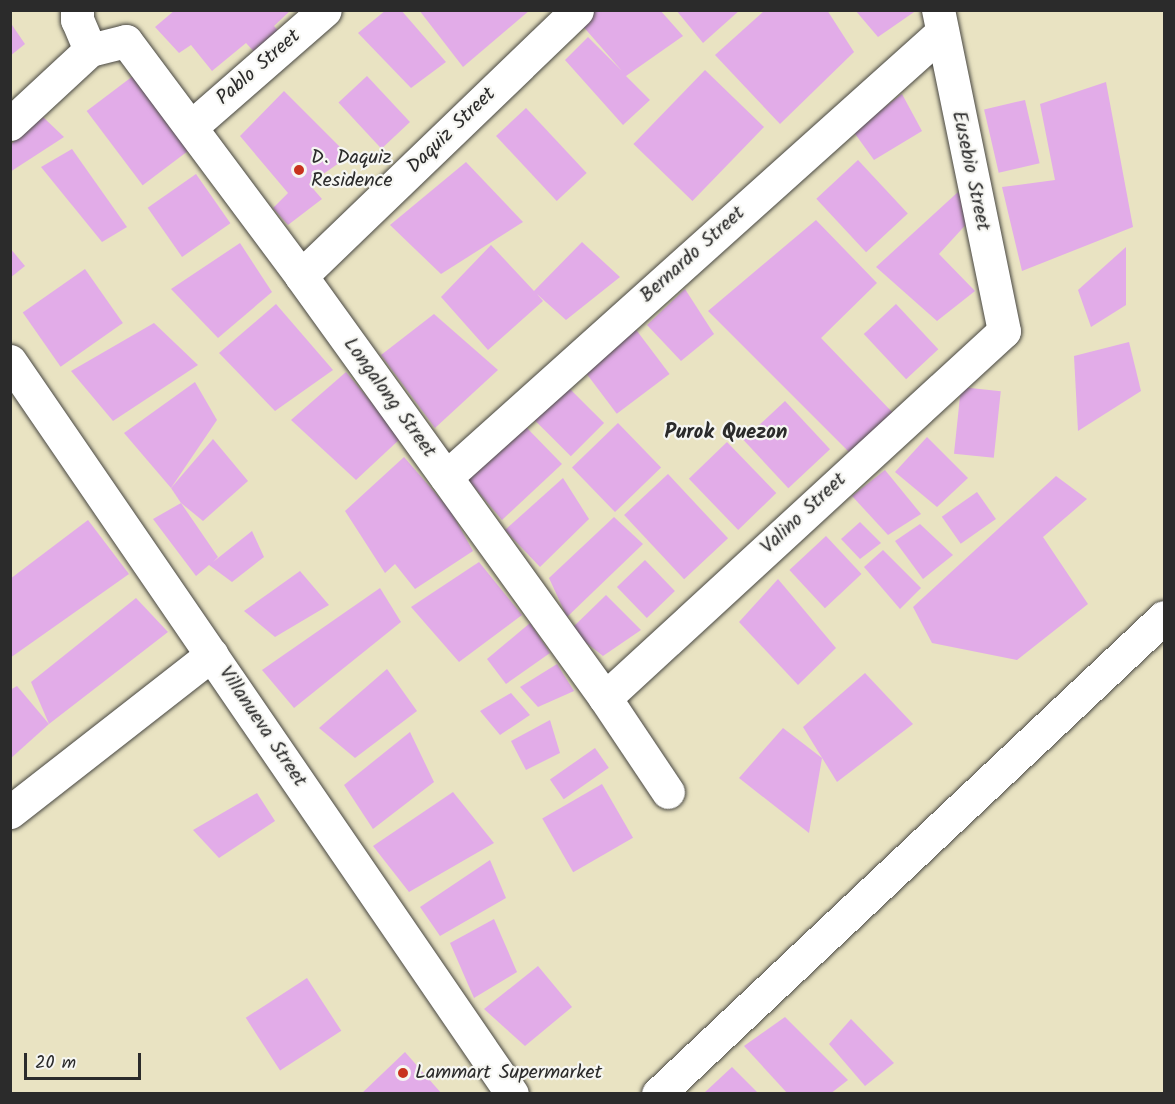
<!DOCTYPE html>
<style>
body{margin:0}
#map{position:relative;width:1175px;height:1104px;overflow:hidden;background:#e9e3c2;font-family:Kalam,sans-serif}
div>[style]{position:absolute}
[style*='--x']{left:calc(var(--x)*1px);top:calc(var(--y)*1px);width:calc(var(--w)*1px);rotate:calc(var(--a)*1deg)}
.building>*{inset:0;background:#e2ace8;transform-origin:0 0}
.roads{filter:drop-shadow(0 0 2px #484742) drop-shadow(0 0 2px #484742)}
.minor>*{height:33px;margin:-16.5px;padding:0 16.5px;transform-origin:16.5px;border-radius:16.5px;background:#fff}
.dots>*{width:16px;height:16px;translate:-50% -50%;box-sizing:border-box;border:3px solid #f6f6f2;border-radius:50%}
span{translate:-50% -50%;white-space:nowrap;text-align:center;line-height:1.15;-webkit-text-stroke:4.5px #f6f6f2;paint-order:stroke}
.street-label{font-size:20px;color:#2b2b2b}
.poi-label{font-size:20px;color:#2b2b2b}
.left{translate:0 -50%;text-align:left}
.neighbourhood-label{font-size:21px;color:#2b2b2b;font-weight:700}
.frame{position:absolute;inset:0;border:12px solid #2b2b2b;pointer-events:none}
.scale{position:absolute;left:24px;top:1053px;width:117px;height:27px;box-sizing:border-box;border:3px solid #2b2b2b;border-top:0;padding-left:8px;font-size:18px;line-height:21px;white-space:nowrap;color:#2b2b2b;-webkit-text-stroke:4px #f6f6f2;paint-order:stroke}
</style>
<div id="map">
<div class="building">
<div style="clip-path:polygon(175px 10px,291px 10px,274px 26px,282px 35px,258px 56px,246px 43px,212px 71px,191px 45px,179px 53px,155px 27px)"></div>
<div style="clip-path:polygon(386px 10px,401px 10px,446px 62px,411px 88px,358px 33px)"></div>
<div style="clip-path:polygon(419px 10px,530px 10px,463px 67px)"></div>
<div style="clip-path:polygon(595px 10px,660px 10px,683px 36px,626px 76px,650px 100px,623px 125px,565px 60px,588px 37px,622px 71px,581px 24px)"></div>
<div style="clip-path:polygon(676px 10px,740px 10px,703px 43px)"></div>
<div style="clip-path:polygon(765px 10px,827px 10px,854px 52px,780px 124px,715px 55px)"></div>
<div style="clip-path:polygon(855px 10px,917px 10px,878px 37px)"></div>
<div style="clip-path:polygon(10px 22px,25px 44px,10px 56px)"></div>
<div style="left:705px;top:70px;width:82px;height:103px;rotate:44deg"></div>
<div style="left:133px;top:76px;width:93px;height:58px;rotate:53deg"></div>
<div style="left:367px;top:76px;width:63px;height:39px;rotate:47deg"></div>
<div style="clip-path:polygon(1106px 82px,1133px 227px,1022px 271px,1002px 187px,1055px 180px,1040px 104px)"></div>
<div style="clip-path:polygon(284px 91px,349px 156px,309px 184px,322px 199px,288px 225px,273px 208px,288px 193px,240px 136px)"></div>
<div style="clip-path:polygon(902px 94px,922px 131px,874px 160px,853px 131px)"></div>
<div style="left:1025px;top:100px;width:65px;height:42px;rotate:77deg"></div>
<div style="left:526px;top:108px;width:89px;height:41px;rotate:47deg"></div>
<div style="clip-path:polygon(43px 117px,64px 137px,10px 172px,10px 145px)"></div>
<div style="clip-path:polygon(72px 149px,127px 227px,102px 242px,41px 167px)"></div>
<div style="left:858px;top:160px;width:73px;height:57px;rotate:47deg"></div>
<div style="clip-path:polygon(466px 162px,523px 222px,441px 274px,390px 225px)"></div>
<div style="left:196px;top:174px;width:60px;height:59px;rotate:55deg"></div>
<div style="clip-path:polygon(958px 192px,971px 219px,939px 254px,975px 291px,937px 321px,876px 267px)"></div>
<div style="clip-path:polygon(816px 220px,877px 283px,821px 338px,893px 413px,849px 452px,708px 311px)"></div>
<div style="clip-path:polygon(582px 242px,620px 277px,566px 320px,537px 294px,543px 301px,488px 350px,441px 297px,491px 245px,534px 291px)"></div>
<div style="clip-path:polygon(240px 243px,272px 292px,218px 338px,171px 289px)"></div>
<div style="clip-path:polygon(1126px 247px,1126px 305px,1091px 327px,1078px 290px)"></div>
<div style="clip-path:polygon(10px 248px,25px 266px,10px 278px)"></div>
<div style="left:85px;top:269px;width:66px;height:76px;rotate:55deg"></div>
<div style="clip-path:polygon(685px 289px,714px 334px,681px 361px,647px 325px)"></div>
<div style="clip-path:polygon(276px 304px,333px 370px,275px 411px,219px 353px)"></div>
<div style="left:896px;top:304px;width:62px;height:44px;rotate:47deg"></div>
<div style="clip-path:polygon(434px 314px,498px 370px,435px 428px,381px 355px)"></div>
<div style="clip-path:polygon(154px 323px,198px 365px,113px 421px,71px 371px)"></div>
<div style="left:634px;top:327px;width:59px;height:66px;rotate:53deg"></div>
<div style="clip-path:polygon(1129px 342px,1141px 391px,1078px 431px,1074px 356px)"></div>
<div style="clip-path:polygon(346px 372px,401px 438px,356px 480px,291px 420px)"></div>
<div style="clip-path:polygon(195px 382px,217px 420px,171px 488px,124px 433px)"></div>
<div style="left:568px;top:387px;width:51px;height:47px;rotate:45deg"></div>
<div style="left:961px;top:387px;width:40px;height:67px;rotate:6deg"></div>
<div style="left:785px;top:401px;width:66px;height:57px;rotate:47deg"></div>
<div style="left:618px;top:423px;width:62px;height:64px;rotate:46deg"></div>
<div style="clip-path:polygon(526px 427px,562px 464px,502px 520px,464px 475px)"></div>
<div style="clip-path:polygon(927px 437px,968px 478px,937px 507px,895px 472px)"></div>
<div style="clip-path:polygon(213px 439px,248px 481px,203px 521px,181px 503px,171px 488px)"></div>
<div style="left:727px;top:442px;width:71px;height:53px;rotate:46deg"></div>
<div style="clip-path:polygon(404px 457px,450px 510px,473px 551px,415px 589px,395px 564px,385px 573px,345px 511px)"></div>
<div style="clip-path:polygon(885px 470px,921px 514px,888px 535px,852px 496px)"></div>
<div style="left:668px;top:474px;width:88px;height:60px;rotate:47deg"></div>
<div style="clip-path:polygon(1056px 476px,1087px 499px,1043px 537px,1088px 604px,1017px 660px,932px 643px,913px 607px)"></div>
<div style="clip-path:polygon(563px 478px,589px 519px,540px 567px,505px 530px)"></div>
<div style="left:977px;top:492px;width:33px;height:43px;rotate:55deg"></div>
<div style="clip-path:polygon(181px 503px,218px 557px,213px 562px,252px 531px,264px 557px,232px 582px,209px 565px,196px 576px,153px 519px)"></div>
<div style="clip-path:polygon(614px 517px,643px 544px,567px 617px,549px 578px)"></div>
<div style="clip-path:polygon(88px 520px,129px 574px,10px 658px,10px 579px)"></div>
<div style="clip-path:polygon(860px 522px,881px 543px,860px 559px,841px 539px)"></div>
<div style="clip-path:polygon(920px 524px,953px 555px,923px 579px,895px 541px)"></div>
<div style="left:826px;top:536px;width:52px;height:50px;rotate:47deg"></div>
<div style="clip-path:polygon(883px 550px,921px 588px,900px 609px,864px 567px)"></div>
<div style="left:645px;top:560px;width:43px;height:39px;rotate:46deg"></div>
<div style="clip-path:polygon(479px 562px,522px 615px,459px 662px,411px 607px)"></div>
<div style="clip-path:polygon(300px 571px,329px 605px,275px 637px,244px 611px)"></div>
<div style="clip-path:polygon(778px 579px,836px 648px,798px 685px,739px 622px)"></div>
<div style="clip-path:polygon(380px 588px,401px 622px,294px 708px,262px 670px)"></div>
<div style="clip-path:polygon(606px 595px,641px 630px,603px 656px,570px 630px)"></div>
<div style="clip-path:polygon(136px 598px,168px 632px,49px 724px,31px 682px)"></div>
<div style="clip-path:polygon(530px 623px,550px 653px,506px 684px,487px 659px)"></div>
<div style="clip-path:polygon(557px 664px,574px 691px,538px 707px,520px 687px)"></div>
<div style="clip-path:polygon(387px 669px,417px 711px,355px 758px,319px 728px)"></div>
<div style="clip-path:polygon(865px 673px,913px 724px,837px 782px,803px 727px)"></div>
<div style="clip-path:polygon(17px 686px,49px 724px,10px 759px,10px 690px)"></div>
<div style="clip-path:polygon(511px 693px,530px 715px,500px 735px,480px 711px)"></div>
<div style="clip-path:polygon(550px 720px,560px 753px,526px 770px,511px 741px)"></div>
<div style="clip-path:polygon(783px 728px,822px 758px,809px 833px,739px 778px)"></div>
<div style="clip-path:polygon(410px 732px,434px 782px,373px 829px,344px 785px)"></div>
<div style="left:595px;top:748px;width:24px;height:55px;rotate:55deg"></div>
<div style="left:602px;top:784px;width:62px;height:69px;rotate:60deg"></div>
<div style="clip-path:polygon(453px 792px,494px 843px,409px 892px,373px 846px)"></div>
<div style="clip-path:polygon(257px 793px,275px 821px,219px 858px,193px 830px)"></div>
<div style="clip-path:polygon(490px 860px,506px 898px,440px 936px,420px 907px)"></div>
<div style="clip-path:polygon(494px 919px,517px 972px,474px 998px,450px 943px)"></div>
<div style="clip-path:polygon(538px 966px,572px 1007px,525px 1046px,484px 1009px)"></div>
<div style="left:307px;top:978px;width:63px;height:73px;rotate:57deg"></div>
<div style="clip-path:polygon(785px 1017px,848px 1080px,830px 1094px,788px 1094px,744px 1046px)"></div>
<div style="clip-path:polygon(851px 1019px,894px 1063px,865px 1086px,829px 1044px)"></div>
<div style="clip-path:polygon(405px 1052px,442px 1094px,361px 1094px)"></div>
<div style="clip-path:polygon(732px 1067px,759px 1094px,703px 1094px)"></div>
</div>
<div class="roads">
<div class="minor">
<div style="--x:90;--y:50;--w:37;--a:-14"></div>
<div style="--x:126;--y:41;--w:293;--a:53.3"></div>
<div style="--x:301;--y:276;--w:520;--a:54.23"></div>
<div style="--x:605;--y:698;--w:113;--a:56.2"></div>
<div style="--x:10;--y:124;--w:109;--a:-42.8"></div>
<div style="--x:90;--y:50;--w:33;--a:-113"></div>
<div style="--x:77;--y:20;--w:10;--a:-90"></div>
<div style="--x:192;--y:126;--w:176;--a:-41.1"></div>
<div style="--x:301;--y:276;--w:383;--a:-43.9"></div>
<div style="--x:10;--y:361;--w:888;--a:55.59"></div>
<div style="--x:446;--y:477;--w:665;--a:-41.89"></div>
<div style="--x:605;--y:698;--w:542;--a:-42.61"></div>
<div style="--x:1004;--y:331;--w:328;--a:-101.6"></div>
<div style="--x:10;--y:812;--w:256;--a:-38"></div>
<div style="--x:658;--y:1094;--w:695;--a:-43.31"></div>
</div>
</div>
<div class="dots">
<div style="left:299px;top:170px;background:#c8321e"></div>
<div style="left:403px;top:1073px;background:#c8321e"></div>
</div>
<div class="street-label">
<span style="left:259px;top:68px;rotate:-41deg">Pablo Street</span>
<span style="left:452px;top:131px;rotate:-44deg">Daquiz Street</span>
<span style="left:970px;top:171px;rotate:78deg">Eusebio Street</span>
<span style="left:693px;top:255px;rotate:-42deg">Bernardo Street</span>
<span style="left:389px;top:398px;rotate:54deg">Longalong Street</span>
<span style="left:804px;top:514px;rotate:-43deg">Valino Street</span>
<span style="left:262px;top:727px;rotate:56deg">Villanueva Street</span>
</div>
<div class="poi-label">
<span class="left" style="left:311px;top:170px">D. Daquiz<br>Residence</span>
<span class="left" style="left:415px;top:1073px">Lammart Supermarket</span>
</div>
<div class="neighbourhood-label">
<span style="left:726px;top:433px">Purok Quezon</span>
</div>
<div class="frame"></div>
<div class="scale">20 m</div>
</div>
